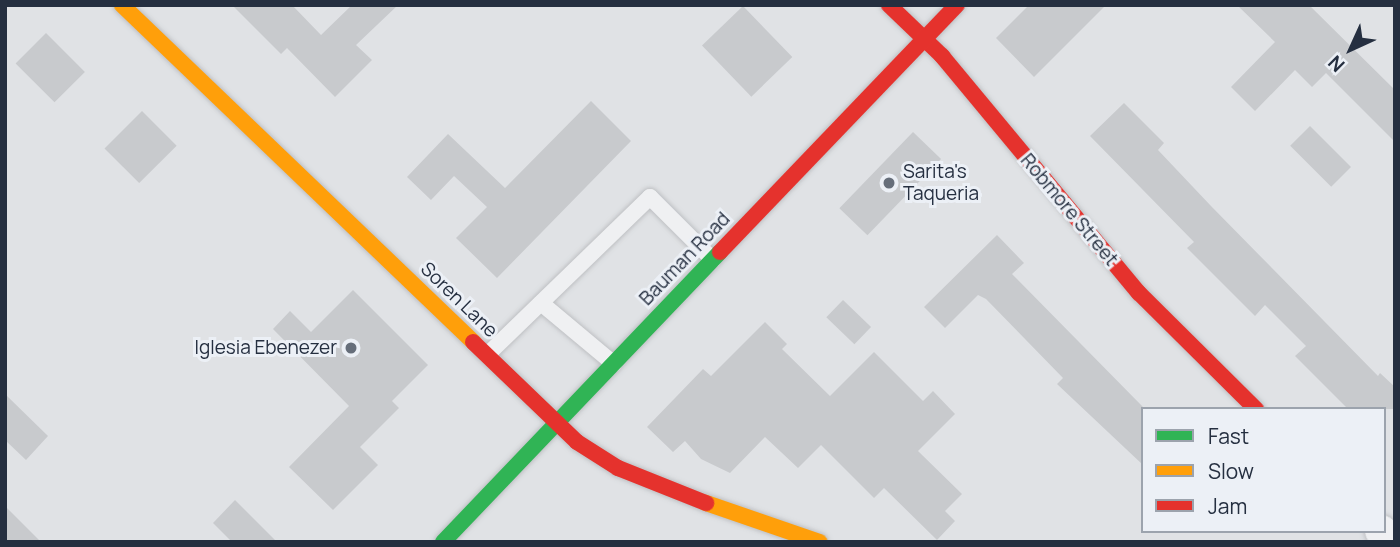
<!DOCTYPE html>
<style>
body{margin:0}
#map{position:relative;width:1400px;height:547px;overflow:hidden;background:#e0e2e5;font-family:Manrope,sans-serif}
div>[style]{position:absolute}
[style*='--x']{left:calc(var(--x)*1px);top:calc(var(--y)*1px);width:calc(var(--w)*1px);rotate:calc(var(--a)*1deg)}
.building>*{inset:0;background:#c8cacd;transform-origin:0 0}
.roads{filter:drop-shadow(0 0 2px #bec0c3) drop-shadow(0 0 2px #bec0c3)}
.lane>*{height:16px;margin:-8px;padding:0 8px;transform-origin:8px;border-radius:8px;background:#eff0f2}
.street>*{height:32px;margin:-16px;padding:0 16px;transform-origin:16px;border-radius:16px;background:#eff0f2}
.fast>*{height:16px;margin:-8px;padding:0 8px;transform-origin:8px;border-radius:8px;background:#30b455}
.slow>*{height:16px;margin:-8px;padding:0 8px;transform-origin:8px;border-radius:8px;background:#ff9f0a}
.jam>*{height:16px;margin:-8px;padding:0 8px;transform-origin:8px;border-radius:8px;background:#e5322d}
.dots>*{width:19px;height:19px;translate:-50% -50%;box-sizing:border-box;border:4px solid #ecf0f6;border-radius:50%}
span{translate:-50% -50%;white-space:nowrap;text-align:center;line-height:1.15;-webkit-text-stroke:6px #ecf0f6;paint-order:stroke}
.poi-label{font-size:19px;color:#252f40}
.left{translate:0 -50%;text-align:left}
.right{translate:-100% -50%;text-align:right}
.street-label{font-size:19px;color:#252f40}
.frame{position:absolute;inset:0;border:7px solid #252f40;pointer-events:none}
.legend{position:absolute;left:1141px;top:407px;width:245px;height:126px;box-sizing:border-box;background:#ecf0f6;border:2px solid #9ca3ad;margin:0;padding:9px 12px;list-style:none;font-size:21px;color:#252f40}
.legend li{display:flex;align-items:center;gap:14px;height:35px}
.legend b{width:35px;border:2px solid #9ca3ad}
.north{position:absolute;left:1316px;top:14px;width:70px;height:70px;-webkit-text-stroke:5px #ecf0f6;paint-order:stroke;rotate:225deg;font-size:19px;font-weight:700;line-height:28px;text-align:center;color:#252f40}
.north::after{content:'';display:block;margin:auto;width:24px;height:32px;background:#252f40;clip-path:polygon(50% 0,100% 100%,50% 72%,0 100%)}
</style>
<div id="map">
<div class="building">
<div style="clip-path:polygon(232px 5px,292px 5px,321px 35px,352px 5px,398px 5px,356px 45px,372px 60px,335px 97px,287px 48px,281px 54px)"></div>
<div style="clip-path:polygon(1029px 5px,1106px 5px,1034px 77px,996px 38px)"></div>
<div style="clip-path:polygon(1237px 5px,1309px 5px,1395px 90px,1395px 142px,1326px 73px,1312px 87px,1295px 70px,1255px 111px,1231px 87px,1275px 42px)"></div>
<div style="left:743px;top:6px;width:71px;height:57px;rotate:46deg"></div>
<div style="left:46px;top:33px;width:55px;height:43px;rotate:45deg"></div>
<div style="clip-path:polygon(591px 101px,631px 141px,497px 278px,456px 238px,487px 207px,454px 176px,431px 200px,407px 177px,448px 134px,505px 188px)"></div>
<div style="clip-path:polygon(1124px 103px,1164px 143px,1158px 150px,1211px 206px,1378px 376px,1380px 373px,1395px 387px,1395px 409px,1348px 409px,1295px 356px,1306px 346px,1265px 305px,1255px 316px,1187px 248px,1194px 242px,1090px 136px)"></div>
<div style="left:142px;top:111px;width:49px;height:53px;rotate:45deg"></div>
<div style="left:1310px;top:126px;width:58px;height:28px;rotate:45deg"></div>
<div style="left:913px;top:132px;width:39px;height:106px;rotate:44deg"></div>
<div style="clip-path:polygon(997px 235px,1024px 263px,1012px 274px,1143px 407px,1143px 465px,1057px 384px,1063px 378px,986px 299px,978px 295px,945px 328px,924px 307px)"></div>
<div style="clip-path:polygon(353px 290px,428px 365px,392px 401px,399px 408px,360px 447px,378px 465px,333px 510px,289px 467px,349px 406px,273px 329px,290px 311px,311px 332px)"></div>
<div style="left:843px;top:300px;width:39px;height:24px;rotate:44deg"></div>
<div style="clip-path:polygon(765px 322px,787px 344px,782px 349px,830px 396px,874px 352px,923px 401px,933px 391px,955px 414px,918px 451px,962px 494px,945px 511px,955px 521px,937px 540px,884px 488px,874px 498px,821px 445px,798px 468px,765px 437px,730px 473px,701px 459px,685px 441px,673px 452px,647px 427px,703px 369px,711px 376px)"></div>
<div style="clip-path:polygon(5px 394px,48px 436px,26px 460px,5px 440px)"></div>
<div style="clip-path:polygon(235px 500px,277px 542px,232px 542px,213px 523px)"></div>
<div style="clip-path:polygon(5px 506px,41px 542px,5px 542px)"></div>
</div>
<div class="roads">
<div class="lane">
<div style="--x:541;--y:303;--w:95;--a:39.9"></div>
<div style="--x:487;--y:355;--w:227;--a:-44.1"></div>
<div style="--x:650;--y:197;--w:89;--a:45"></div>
</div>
<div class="street">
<div style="--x:1381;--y:531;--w:16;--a:45"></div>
</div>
<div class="fast">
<div style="--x:443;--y:542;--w:401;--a:-46.3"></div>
</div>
<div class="slow">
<div style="--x:122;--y:5;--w:487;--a:43.8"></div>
<div style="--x:706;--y:503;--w:120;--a:19"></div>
</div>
<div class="jam">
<div style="--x:889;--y:5;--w:74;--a:43.9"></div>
<div style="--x:942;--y:56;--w:308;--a:50.3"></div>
<div style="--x:1139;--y:293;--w:165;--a:44.8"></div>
<div style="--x:720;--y:252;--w:342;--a:-46.2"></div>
<div style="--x:473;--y:342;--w:144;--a:43.9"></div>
<div style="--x:577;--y:442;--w:49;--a:32.4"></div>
<div style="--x:618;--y:468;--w:95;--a:21.7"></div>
</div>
</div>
<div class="dots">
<div style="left:889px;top:183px;background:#666e7a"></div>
<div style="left:351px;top:348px;background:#666e7a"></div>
</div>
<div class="poi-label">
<span class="left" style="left:903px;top:183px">Sarita's<br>Taqueria</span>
<span class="right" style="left:337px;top:348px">Iglesia Ebenezer</span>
</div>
<div class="street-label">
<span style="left:1069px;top:210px;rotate:50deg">Robmore Street</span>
<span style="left:685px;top:259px;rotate:-46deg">Bauman Road</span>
<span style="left:459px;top:300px;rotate:44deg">Soren Lane</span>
</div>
<div class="frame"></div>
<ul class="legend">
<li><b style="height:9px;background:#30b455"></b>Fast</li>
<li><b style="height:9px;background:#ff9f0a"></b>Slow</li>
<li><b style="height:9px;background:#e5322d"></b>Jam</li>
</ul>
<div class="north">N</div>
</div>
